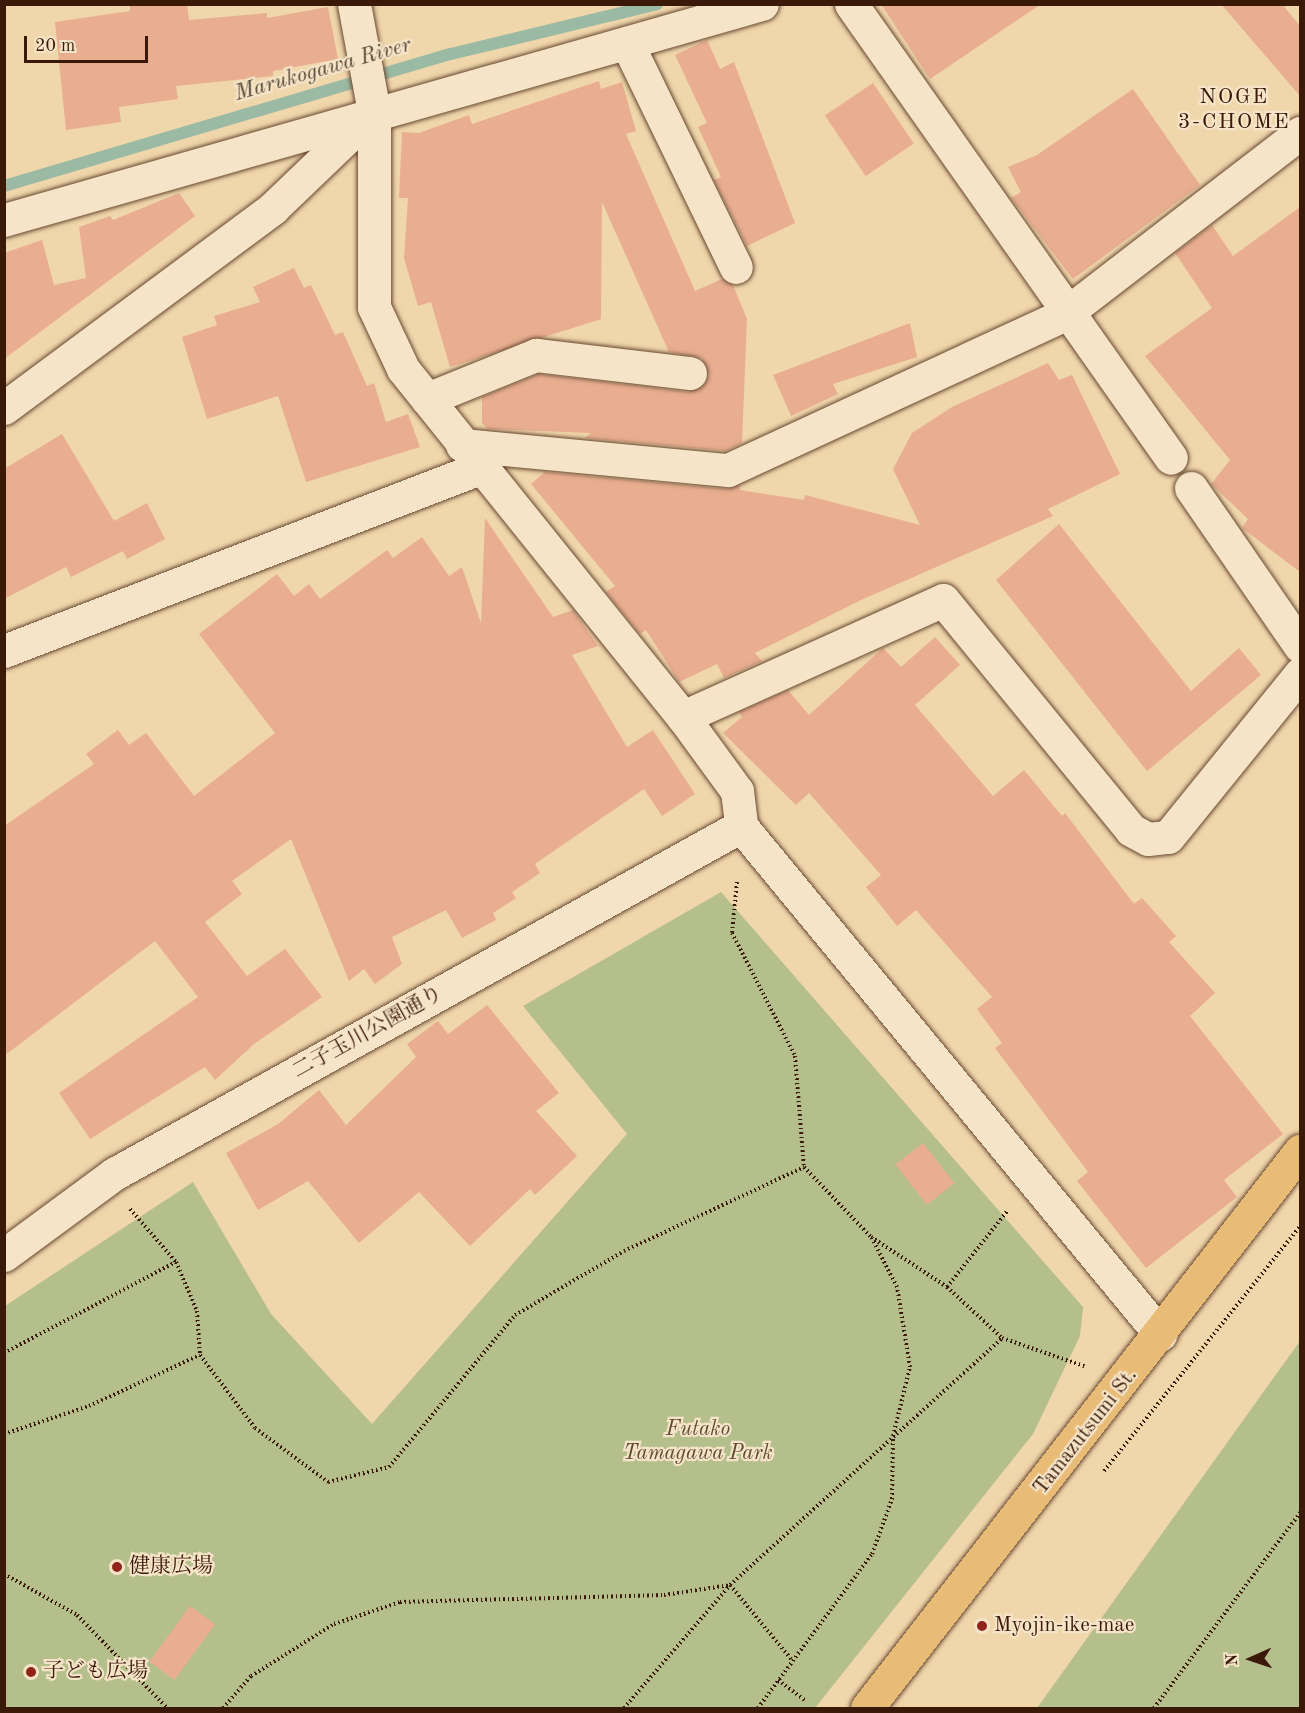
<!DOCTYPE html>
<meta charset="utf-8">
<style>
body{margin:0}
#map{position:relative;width:1305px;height:1713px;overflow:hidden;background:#f0d6ab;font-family:"Old Standard TT","Noto Serif JP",serif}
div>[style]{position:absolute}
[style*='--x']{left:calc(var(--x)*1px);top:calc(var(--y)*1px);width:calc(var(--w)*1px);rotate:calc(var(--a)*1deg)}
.green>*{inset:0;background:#b5bf8c}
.stream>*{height:12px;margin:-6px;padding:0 6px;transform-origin:6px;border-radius:6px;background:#9bbaa4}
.building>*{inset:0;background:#e9ae90;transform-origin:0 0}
.path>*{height:4px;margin-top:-2px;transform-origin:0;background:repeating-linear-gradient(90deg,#3b1908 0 1.5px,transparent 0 4.5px)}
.roads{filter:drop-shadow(0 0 2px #684831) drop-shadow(0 0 2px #684831)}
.minor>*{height:33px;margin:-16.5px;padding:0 16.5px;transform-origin:16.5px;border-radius:16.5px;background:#f5e4c8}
.major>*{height:33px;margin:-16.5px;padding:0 16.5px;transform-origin:16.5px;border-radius:16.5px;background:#e8bb76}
.dots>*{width:16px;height:16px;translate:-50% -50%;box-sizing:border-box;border:3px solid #f5e4c8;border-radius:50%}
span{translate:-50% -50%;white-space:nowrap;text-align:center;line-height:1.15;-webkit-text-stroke:4.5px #f5e4c8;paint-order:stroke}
.street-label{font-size:21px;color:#3b1908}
.park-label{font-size:21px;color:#604b30;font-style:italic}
.poi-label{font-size:21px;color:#3b1908}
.left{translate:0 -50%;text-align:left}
.water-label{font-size:22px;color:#584937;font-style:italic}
.neighbourhood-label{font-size:22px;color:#3b1908;letter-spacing:1.5px}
.frame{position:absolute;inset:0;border:6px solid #3b1908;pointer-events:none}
.north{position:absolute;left:1221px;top:1629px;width:60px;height:60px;-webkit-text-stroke:4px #f5e4c8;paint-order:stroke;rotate:267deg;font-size:16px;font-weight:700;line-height:24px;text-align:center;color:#3b1908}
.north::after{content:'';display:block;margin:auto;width:21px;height:27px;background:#3b1908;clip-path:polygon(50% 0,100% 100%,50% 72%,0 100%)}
.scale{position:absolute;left:24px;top:36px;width:124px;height:27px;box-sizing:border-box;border:3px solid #3b1908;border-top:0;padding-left:8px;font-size:18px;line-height:21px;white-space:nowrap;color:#3b1908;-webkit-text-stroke:4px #f5e4c8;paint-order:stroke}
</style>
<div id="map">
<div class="green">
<div style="clip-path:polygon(721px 892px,1083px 1307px,1080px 1336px,1033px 1434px,815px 1708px,5px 1708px,5px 1306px,193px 1182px,271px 1314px,372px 1424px,627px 1134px,523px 1006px)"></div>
<div style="clip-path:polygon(1300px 1341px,1300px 1708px,1037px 1708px)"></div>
</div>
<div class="stream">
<div style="--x:4;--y:186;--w:466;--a:-16.5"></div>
<div style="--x:451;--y:54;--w:212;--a:-13.6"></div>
</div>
<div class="building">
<div style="clip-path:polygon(130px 4px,187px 4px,189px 20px,267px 13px,267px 18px,328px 7px,338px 59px,273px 71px,273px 76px,176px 86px,178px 99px,119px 107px,121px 122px,66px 130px,55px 22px,130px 11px)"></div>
<div style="clip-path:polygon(881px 4px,1041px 4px,930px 79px)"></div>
<div style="clip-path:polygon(1221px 4px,1282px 4px,1300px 26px,1300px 96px)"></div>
<div style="clip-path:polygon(707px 40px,720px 69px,734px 62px,795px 223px,747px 246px,714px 180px,721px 177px,698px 127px,707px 123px,675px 55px)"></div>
<div style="clip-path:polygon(599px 81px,601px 89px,622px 82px,636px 131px,626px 134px,695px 291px,722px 279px,733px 285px,747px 319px,742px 443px,725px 451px,585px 438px,591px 433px,488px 429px,482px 423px,482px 397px,539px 374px,688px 392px,705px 384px,709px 375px,702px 358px,669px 352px,602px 202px,601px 319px,450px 367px,431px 302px,418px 306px,404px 258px,408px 198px,399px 198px,402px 132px,419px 133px,469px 115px,472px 124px)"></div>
<div style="left:873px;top:83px;width:73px;height:58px;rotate:56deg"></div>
<div style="clip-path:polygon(1133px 89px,1200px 185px,1073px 279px,1011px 198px,1021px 192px,1008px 167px,1037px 155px)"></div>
<div style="clip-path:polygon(179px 193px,195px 216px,4px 359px,4px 253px,42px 240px,54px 285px,86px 278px,79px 227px,110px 216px,113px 220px)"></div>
<div style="clip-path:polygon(1300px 207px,1300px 572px,1242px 528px,1248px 519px,1211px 484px,1230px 460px,1145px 356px,1212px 308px,1175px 253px,1212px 225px,1233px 256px)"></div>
<div style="clip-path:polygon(294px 268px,304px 288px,311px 285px,335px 335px,343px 332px,367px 386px,374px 383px,386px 422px,408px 414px,420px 447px,306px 482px,278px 396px,207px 419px,182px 337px,217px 325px,214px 316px,260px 302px,253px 287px)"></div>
<div style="clip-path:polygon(910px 323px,917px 357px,833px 384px,838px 394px,791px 416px,773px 375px)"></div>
<div style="clip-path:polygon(1048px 363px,1059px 380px,1072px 375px,1120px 474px,1048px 509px,1053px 516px,861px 600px,755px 653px,762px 661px,724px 678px,717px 664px,679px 682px,646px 630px,640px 634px,606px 592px,615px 586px,531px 484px,545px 472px,726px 489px,740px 485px,740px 490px,804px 500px,805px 495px,920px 525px,893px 469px,912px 433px,952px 407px)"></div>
<div style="clip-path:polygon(62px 434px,114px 521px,147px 503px,165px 539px,127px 559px,123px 551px,71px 577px,66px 567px,4px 599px,4px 469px)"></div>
<div style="clip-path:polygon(485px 518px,553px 617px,573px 610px,598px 646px,572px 655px,627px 747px,653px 730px,695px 794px,662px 816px,644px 789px,535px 864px,540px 873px,512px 892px,516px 898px,493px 913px,496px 920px,462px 938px,446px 910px,392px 937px,402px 964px,375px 984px,364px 969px,349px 981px,291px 839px,232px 881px,242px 894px,205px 922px,247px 976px,285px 949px,322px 997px,254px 1044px,215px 1080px,205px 1067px,90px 1139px,59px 1093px,198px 997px,155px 941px,4px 1056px,4px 826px,94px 764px,86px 754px,118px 730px,129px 745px,146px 733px,194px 796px,275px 733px,199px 634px,277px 574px,294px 596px,309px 584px,320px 599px,387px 550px,393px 558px,422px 537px,449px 576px,462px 567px,481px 623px)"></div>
<div style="clip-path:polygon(1059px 524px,1191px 691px,1239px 648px,1261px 675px,1147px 771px,996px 580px)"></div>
<div style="clip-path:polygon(935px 637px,960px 665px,915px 705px,993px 796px,1024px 770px,1062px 816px,1065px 813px,1134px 904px,1142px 898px,1176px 936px,1169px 942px,1215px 993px,1190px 1016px,1283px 1134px,1224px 1180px,1237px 1197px,1146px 1268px,1077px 1181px,1088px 1172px,995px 1048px,1002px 1043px,977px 1009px,992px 997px,916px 910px,897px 926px,866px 887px,881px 875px,809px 793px,796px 805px,723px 733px,742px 717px,739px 712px,788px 690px,809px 715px,883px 648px,901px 667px)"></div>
<div style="clip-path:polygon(487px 1005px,559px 1093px,536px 1111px,577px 1156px,535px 1195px,530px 1189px,470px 1246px,419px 1192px,359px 1243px,308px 1181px,258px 1210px,226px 1153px,278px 1124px,319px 1090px,346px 1125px,416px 1057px,407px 1044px,438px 1021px,448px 1034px)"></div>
<div style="left:923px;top:1143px;width:51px;height:35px;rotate:52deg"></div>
<div style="left:190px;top:1606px;width:31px;height:69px;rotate:36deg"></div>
</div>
<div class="path">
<div style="--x:737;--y:882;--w:51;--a:95.6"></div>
<div style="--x:732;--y:933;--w:138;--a:62.9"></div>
<div style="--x:795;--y:1056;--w:111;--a:85.4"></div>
<div style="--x:804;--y:1167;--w:97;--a:46.3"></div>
<div style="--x:871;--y:1237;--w:91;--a:33.3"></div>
<div style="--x:947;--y:1287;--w:75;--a:42.8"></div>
<div style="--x:130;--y:1209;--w:70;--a:49"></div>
<div style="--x:176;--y:1262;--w:53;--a:66.8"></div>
<div style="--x:197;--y:1311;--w:44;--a:86.1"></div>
<div style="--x:200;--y:1355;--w:91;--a:53"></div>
<div style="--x:255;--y:1428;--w:91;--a:36.5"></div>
<div style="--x:328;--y:1482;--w:63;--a:-13.8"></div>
<div style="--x:389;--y:1467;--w:197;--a:-50.3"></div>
<div style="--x:515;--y:1315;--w:126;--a:-30.4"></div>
<div style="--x:624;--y:1251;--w:199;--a:-25"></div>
<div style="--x:947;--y:1287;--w:98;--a:-51.6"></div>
<div style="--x:4;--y:1353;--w:195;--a:-27.9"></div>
<div style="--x:4;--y:1434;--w:89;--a:-18.2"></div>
<div style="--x:89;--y:1406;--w:122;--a:-24.7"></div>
<div style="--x:1104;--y:1471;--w:314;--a:-51.3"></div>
<div style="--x:4;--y:1574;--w:84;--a:29.3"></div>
<div style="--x:77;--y:1615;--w:129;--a:45.9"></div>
<div style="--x:778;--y:1680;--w:35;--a:37"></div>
<div style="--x:223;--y:1708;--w:43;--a:-48.8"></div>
<div style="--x:251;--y:1676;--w:98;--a:-32.1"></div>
<div style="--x:334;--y:1624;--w:70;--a:-18.4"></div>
<div style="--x:400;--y:1602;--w:264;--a:-1.5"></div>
<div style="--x:664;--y:1595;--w:67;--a:-8.6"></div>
<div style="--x:730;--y:1585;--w:96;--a:50.5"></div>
<div style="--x:624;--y:1708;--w:162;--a:-49.2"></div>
<div style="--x:730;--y:1585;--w:367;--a:-42.2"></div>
<div style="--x:1002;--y:1338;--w:87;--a:18.9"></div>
<div style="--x:758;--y:1708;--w:192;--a:-53.5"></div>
<div style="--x:872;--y:1554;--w:59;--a:-70"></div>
<div style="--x:892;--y:1499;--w:63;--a:-89.1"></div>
<div style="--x:893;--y:1436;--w:71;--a:-76.2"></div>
<div style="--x:910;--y:1367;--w:81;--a:-99.2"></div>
<div style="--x:897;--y:1287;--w:55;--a:-117"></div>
<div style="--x:1154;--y:1708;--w:244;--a:-53.2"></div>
</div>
<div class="roads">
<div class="minor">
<div style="--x:354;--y:4;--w:110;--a:79.5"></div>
<div style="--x:374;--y:112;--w:195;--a:90"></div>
<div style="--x:374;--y:307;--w:68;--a:64.9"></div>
<div style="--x:403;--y:369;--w:447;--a:51.2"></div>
<div style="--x:683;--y:717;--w:92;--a:53.9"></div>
<div style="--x:737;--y:791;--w:35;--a:83"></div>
<div style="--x:741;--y:826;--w:659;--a:50.48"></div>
<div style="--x:851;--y:4;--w:555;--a:54.82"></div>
<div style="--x:627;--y:43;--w:249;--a:64.1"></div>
<div style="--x:4;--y:220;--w:788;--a:-15.91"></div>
<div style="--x:427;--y:399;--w:118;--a:-22"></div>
<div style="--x:536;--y:355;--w:155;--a:6.7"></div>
<div style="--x:4;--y:408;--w:335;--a:-36.6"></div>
<div style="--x:273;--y:208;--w:134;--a:-43.8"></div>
<div style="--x:462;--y:445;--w:267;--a:5.4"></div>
<div style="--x:728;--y:470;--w:371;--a:-24.8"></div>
<div style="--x:1065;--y:314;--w:297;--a:-37.6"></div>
<div style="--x:1191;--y:488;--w:192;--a:55.4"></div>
<div style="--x:4;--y:651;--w:510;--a:-21.03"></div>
<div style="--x:683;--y:717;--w:285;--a:-24.2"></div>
<div style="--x:943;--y:600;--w:297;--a:50.7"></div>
<div style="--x:1131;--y:830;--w:19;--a:28"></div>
<div style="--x:1148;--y:839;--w:20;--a:-6"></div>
<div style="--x:1168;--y:837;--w:210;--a:-51"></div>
<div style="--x:4;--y:1255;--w:137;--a:-36.4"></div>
<div style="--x:114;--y:1174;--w:717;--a:-29.03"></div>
</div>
<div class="major">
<div style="--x:867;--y:1708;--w:706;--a:-52.14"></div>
</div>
</div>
<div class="dots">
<div style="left:117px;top:1567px;background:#8f2418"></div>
<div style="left:982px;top:1626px;background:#8f2418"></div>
<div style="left:31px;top:1672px;background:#8f2418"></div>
</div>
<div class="street-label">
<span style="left:368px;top:1033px;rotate:-29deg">二子玉川公園通り</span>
<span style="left:1086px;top:1432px;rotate:-52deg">Tamazutsumi St.</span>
</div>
<div class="park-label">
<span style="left:698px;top:1442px">Futako<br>Tamagawa Park</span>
</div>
<div class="poi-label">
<span class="left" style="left:129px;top:1567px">健康広場</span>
<span class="left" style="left:994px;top:1626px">Myojin-ike-mae</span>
<span class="left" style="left:43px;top:1672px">子ども広場</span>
</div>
<div class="water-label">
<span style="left:323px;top:70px;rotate:-16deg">Marukogawa River</span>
</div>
<div class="neighbourhood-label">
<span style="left:1234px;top:110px">NOGE<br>3-CHOME</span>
</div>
<div class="frame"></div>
<div class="north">N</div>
<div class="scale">20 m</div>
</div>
